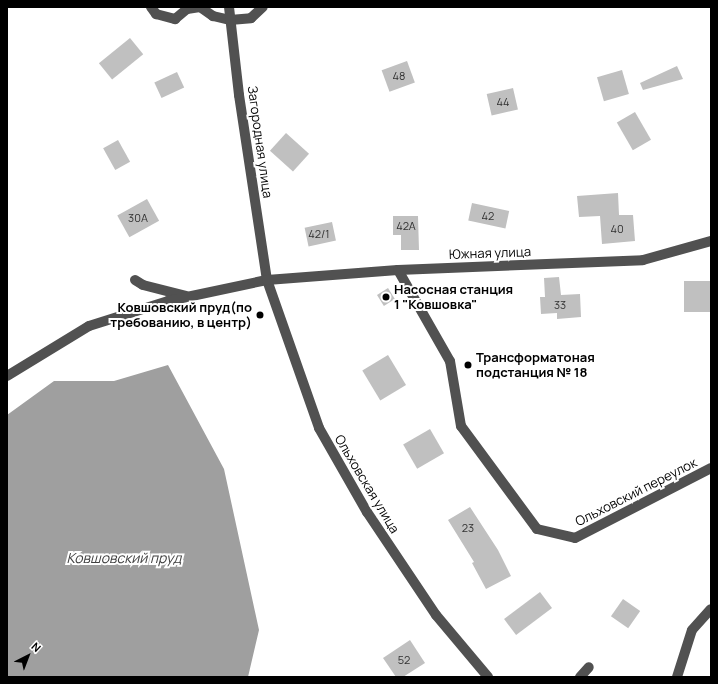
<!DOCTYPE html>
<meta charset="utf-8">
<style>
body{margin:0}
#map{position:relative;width:718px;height:684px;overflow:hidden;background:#fff;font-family:Manrope,sans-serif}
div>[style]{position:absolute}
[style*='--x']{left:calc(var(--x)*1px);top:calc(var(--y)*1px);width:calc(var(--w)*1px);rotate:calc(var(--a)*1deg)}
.water>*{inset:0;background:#9f9f9f}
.building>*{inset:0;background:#c0c0c0;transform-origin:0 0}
.minor>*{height:10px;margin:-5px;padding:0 5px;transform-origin:5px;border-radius:5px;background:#515151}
.dots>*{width:11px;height:11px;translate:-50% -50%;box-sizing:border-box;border:2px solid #fff;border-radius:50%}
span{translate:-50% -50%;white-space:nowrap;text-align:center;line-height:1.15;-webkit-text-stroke:4px #fff;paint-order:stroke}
.number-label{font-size:11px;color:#303030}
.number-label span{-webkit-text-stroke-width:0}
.street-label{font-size:13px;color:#000}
.poi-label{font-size:13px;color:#000;font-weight:700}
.left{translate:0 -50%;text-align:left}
.right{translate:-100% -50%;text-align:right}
.water-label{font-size:14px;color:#404040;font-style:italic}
.frame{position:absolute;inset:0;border:8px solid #000;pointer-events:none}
.north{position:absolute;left:8px;top:636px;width:40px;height:40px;-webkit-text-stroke:3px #fff;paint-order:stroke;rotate:42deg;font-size:11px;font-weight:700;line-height:16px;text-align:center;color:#000}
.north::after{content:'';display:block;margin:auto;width:14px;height:18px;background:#000;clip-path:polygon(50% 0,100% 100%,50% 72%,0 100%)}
</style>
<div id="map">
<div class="water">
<div style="clip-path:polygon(168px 365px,224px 469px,259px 630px,248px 677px,7px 677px,7px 415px,54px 381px,114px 381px)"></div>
</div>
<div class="building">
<div style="left:130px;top:38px;width:21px;height:40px;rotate:51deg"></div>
<div style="left:407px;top:61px;width:23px;height:27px;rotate:70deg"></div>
<div style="clip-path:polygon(677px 66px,683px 79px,643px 90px,640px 83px)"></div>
<div style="left:622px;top:70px;width:25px;height:26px;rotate:74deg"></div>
<div style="left:177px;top:72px;width:17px;height:25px;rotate:65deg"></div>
<div style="left:513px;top:88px;width:22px;height:27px;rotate:77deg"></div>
<div style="left:635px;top:112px;width:32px;height:21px;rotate:60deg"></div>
<div style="left:286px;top:133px;width:31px;height:24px;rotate:42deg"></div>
<div style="left:118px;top:140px;width:25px;height:17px;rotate:61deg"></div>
<div style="clip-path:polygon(618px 193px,619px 215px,633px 215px,635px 241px,602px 244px,600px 216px,579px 217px,577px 196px)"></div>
<div style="left:147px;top:199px;width:25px;height:34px;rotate:61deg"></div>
<div style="left:472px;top:203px;width:38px;height:18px;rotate:12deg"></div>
<div style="clip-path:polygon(393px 216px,418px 216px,419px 250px,401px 250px,401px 235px,393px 235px)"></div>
<div style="left:332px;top:222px;width:19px;height:28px;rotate:78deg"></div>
<div style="clip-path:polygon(559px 277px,561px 295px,580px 294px,581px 317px,557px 319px,557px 313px,541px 314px,540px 297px,545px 297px,544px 278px)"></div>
<div style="left:711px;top:281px;width:31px;height:27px;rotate:90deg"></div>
<div style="left:388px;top:288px;width:13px;height:13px;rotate:58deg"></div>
<div style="left:388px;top:355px;width:35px;height:30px;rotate:59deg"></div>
<div style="left:430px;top:429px;width:28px;height:31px;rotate:60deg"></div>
<div style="clip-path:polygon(470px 507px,498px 550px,511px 576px,486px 589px,472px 563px,474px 562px,448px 520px)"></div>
<div style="left:540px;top:592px;width:20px;height:45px;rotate:53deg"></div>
<div style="left:623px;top:599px;width:21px;height:21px;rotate:35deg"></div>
<div style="clip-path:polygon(410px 640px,425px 663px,403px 677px,396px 677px,383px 658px)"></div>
</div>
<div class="minor">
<div style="--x:151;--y:7;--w:9;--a:54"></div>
<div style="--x:156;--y:14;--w:20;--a:15"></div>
<div style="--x:175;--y:19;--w:16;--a:-40"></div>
<div style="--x:187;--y:9;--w:13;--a:-9"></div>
<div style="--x:200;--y:7;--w:16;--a:35"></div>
<div style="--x:213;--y:16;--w:17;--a:13"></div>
<div style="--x:230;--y:20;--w:21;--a:-5"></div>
<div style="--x:251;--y:18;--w:16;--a:-43"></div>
<div style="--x:229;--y:7;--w:89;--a:83.5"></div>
<div style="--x:239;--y:95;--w:187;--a:81.4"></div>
<div style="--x:267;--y:280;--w:157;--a:70.6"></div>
<div style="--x:319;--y:428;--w:97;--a:60.3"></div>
<div style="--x:367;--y:512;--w:124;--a:56.2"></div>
<div style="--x:436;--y:615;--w:81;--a:50"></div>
<div style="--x:398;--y:270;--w:105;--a:60.3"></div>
<div style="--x:450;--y:361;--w:66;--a:80.4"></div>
<div style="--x:461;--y:426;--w:128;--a:53.6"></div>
<div style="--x:537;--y:529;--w:39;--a:13"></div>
<div style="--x:575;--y:538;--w:153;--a:-27.2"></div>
<div style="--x:135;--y:280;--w:9;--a:32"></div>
<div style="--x:143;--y:285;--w:44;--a:14.3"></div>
<div style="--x:7;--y:376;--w:96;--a:-31.4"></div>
<div style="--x:89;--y:326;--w:83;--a:-17.6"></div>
<div style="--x:168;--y:301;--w:101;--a:-12"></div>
<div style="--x:267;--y:280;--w:131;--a:-4.4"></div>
<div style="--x:398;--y:270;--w:245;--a:-2.3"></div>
<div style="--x:643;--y:260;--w:71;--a:-15.6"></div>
<div style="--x:580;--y:677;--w:13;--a:-48"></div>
<div style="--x:677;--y:677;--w:49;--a:-72.3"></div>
<div style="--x:692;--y:630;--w:28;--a:-48"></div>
</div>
<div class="dots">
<div style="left:386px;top:297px;background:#000"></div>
<div style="left:260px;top:315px;background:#000"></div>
<div style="left:468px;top:365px;background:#000"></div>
</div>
<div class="number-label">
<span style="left:399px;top:76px">48</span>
<span style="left:503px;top:102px">44</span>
<span style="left:488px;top:216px">42</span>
<span style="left:138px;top:218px">30А</span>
<span style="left:406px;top:226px">42А</span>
<span style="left:617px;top:229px">40</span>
<span style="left:319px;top:234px">42/1</span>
<span style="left:560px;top:305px">33</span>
<span style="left:468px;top:528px">23</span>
<span style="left:404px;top:660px">52</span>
</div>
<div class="street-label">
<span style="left:260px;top:142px;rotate:82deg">Загородная улица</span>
<span style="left:490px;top:253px;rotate:-2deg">Южная улица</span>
<span style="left:367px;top:484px;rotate:59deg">Ольховская улица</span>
<span style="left:636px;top:492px;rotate:-27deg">Ольховский переулок</span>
</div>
<div class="poi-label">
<span class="left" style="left:394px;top:297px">Насосная станция<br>1 "Ковшовка"</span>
<span class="right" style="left:252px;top:315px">Ковшовский пруд(по<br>требованию, в центр)</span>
<span class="left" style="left:476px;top:365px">Трансформатоная<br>подстанция № 18</span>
</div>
<div class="water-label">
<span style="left:124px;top:558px">Ковшовский пруд</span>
</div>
<div class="frame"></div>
<div class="north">N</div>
</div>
